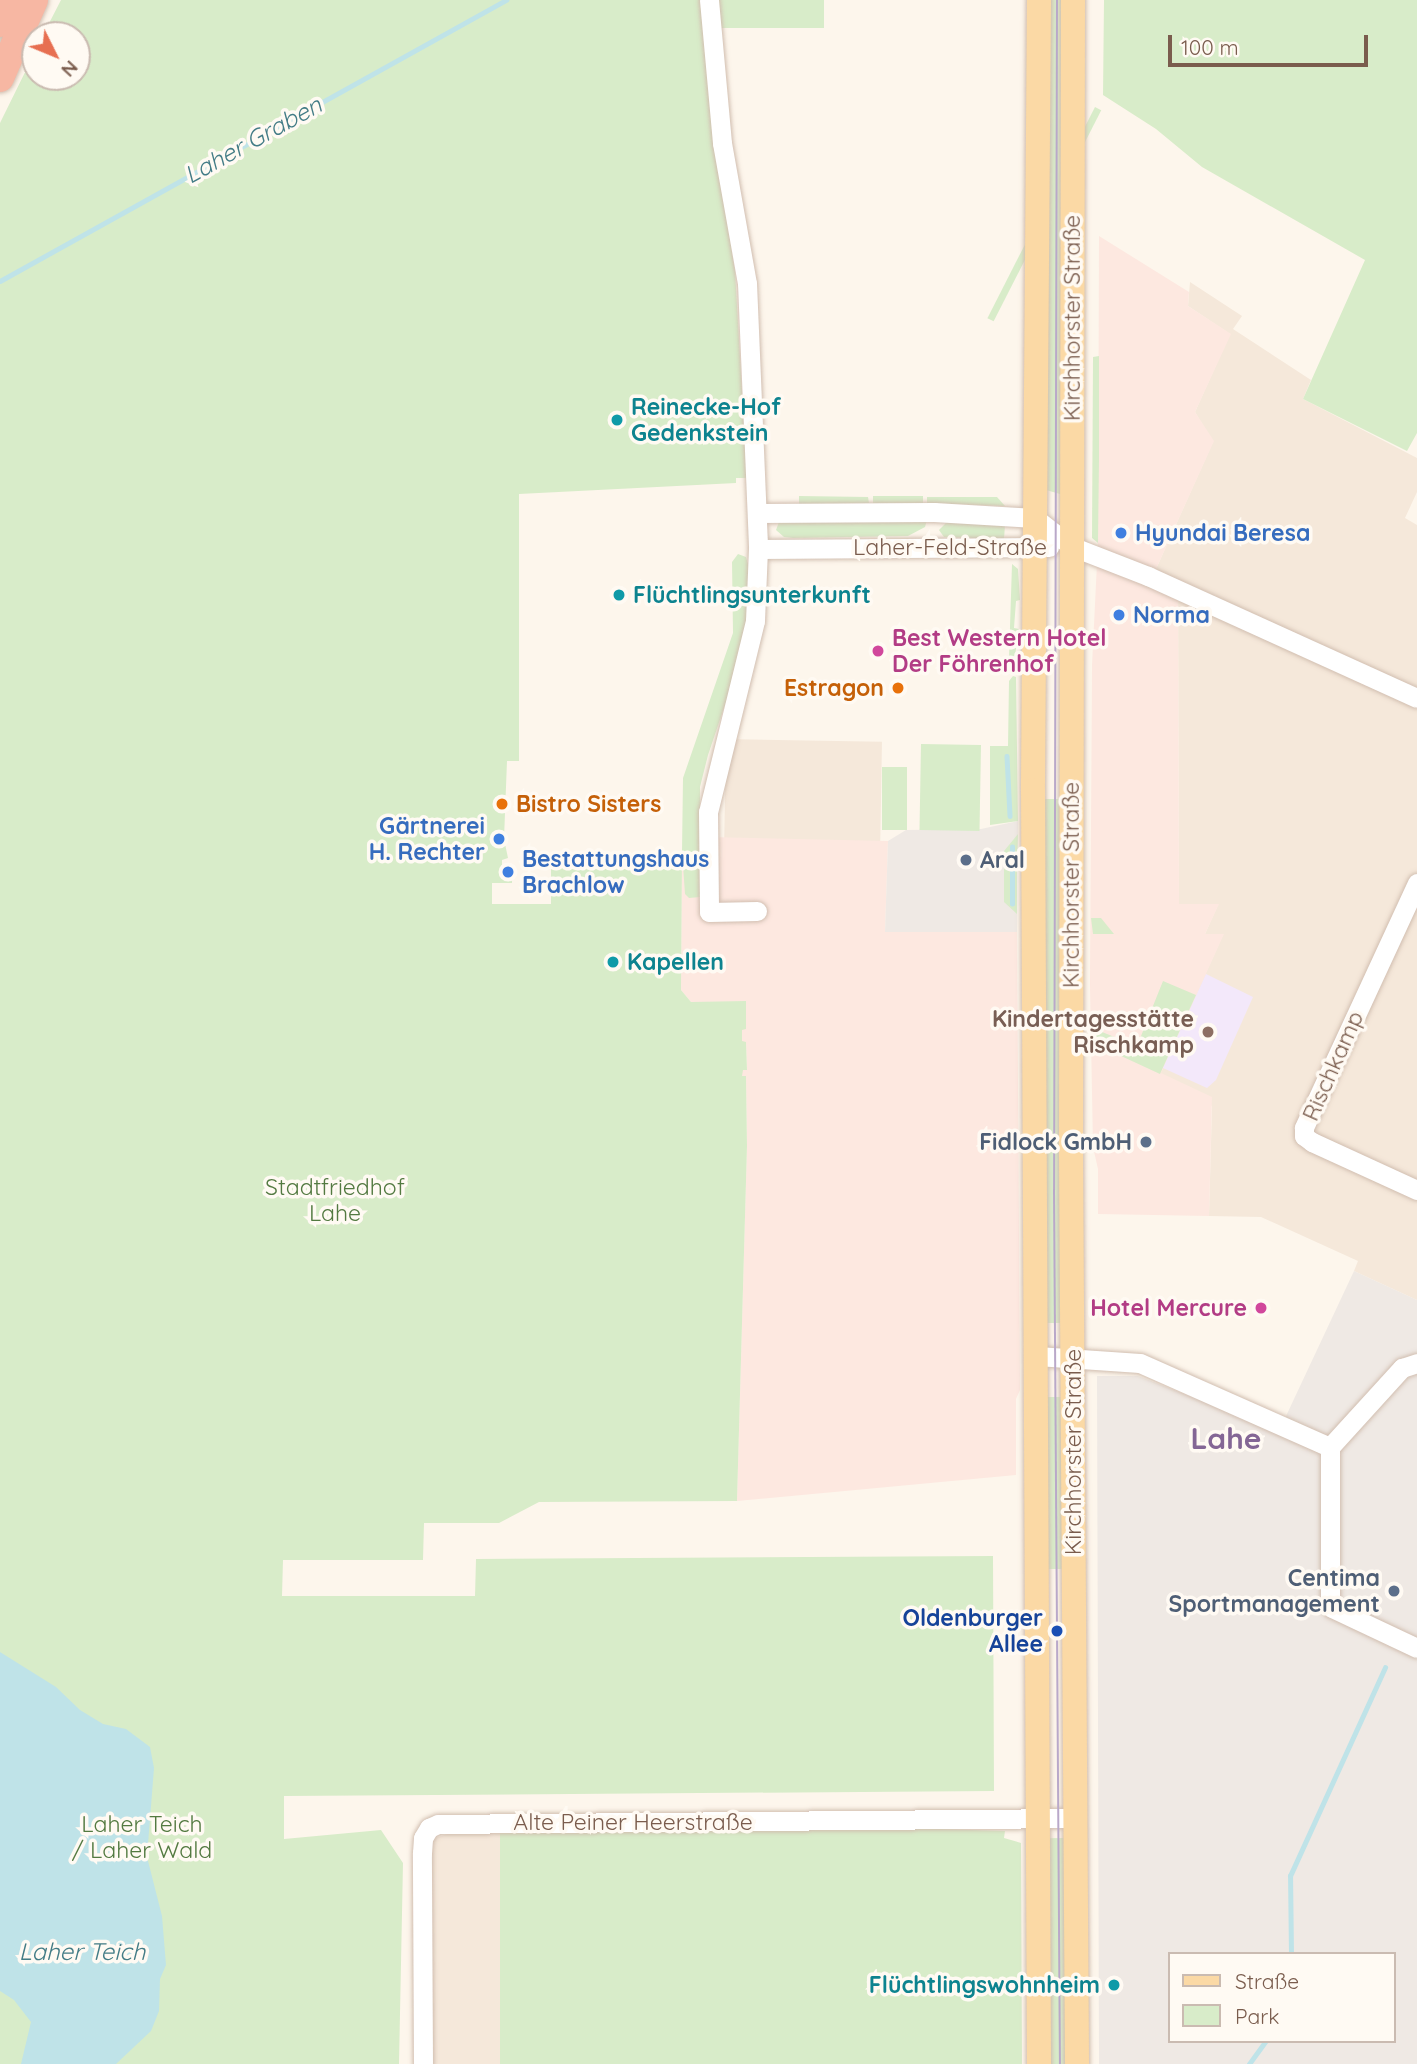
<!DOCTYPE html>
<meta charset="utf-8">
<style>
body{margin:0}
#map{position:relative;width:1417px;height:2064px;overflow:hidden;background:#fdf6ec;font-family:Quicksand,sans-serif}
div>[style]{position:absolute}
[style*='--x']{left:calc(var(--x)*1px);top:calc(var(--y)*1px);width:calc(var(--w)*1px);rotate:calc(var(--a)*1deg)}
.residential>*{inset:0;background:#f5e8da;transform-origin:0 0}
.commercial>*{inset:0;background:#fde8e0}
.industrial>*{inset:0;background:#efe9e4}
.education>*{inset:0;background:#f3e8fa}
.green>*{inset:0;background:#d8ecc9;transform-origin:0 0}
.water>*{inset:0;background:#bfe3e8}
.stream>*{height:4.5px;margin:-2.25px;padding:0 2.25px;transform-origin:2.25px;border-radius:2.25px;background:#bfe3e8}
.roads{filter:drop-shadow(0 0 2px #d1beb0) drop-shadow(0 0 2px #d1beb0)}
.minor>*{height:19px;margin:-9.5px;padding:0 9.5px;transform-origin:9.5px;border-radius:9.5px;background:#fff}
.major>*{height:24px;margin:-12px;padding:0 12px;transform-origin:12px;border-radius:12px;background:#fbd9a5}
.highway>*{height:28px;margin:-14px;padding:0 14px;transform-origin:14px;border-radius:14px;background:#f7b7a3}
.tram>*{height:2px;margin:-1px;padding:0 1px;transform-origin:1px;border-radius:1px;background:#b9a8c9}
.dots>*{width:19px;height:19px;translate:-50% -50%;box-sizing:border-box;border:4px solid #fffaf3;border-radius:50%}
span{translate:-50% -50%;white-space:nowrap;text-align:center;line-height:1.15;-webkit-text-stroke:7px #fffaf3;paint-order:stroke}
.street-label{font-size:23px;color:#7a5c4d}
.culture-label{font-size:23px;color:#0d838f;font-weight:700}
.left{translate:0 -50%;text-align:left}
.right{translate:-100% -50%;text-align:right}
.shop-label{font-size:23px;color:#366cbe;font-weight:700}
.hotel-label{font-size:23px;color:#b23c85;font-weight:700}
.food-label{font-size:23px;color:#c56008;font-weight:700}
.service-label{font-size:23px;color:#4e5e75;font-weight:700}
.education-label{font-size:23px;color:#785e54;font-weight:700}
.park-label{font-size:23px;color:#537a41}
.transit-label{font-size:23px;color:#164399;font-weight:700}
.water-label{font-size:24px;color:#437c86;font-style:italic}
.district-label{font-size:30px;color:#846695;font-weight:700}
.legend{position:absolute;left:1168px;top:1952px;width:228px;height:91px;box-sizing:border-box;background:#fffaf3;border:2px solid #cabbb1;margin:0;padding:9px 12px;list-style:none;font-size:21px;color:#7a5c4d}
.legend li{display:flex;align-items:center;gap:14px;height:35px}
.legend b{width:35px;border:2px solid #cabbb1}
.north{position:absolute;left:21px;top:21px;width:70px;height:70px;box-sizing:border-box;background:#fffaf3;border:2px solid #cabbb1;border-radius:50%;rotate:133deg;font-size:19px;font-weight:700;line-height:28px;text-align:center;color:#7a5c4d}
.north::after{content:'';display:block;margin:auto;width:24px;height:32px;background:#e76f51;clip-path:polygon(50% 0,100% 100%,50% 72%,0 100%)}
.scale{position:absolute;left:1168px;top:35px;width:200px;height:32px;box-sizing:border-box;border:4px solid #7a5c4d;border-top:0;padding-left:9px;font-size:21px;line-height:24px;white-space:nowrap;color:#7a5c4d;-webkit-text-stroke:5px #fffaf3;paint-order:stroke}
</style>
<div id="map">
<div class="residential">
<div style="clip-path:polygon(1190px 282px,1242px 316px,1233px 329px,1311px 380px,1303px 399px,1417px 458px,1417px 492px,1405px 518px,1417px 525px,1417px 1300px,1354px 1271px,1358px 1261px,1261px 1217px,1209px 1216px,1212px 1106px,1160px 1074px,1223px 935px,1205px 934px,1218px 905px,1179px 904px,1178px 580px,1156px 569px,1213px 442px,1195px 412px,1230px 334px,1188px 306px)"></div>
<div style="left:726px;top:739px;width:156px;height:100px;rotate:1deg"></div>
<div style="clip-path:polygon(500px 1831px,500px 2064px,429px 2064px,430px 1840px,453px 1832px)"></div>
</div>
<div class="commercial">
<div style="clip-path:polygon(1099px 236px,1189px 292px,1188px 306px,1231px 334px,1195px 412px,1214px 441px,1156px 569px,1178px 580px,1179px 904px,1219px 904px,1205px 934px,1224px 934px,1161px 1073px,1212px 1097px,1209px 1216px,1098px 1214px,1098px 1169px,1093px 1147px,1090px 984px,1092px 665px,1098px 543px)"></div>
<div style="clip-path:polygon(708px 837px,888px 841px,885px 932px,1017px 932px,1020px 1390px,1016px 1399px,1016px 1475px,737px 1501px,747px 1146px,746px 1076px,742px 1076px,742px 1069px,747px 1069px,746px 1042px,742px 1042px,742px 1029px,746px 1029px,746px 1002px,691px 1002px,681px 990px,682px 858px,708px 858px)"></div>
</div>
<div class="industrial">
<div style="clip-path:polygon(1018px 821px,1017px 932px,885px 932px,888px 841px,906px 830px,981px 829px)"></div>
<div style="clip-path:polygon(evenodd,1354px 1271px,1417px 1300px,1417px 2064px,1099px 2064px,1097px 1376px,1138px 1376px,1279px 1431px,1354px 1271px,1170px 1954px,1394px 1954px,1394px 2041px,1170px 2041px,1170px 1954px)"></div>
</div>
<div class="education">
<div style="clip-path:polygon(1206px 974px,1253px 997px,1216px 1080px,1207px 1088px,1163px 1068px)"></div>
</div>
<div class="green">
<div style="clip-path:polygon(61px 0,700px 0,720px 177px,735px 271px,747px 478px,736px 478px,736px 483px,519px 494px,519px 761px,507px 761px,504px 839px,508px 858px,502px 860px,502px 868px,512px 868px,512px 883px,492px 883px,492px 904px,551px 904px,551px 857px,682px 858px,681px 990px,691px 1002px,746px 1001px,746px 1029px,742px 1030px,742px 1041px,746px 1042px,747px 1070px,743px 1070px,742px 1076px,746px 1076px,747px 1146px,737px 1501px,539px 1502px,499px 1523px,424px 1523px,423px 1560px,283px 1560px,282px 1596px,475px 1596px,476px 1559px,993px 1556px,994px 1791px,284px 1796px,284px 1839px,381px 1830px,403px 1863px,399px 2064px,0 2064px,0 123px,35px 52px,35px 77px,77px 77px,77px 35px,43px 35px)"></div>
<div style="left:716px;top:0;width:108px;height:28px"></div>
<div style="clip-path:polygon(1044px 0,1067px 0,1065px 493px,1060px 494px,1046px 490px)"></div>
<div style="clip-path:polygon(1104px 0,1417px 0,1417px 433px,1407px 451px,1303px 399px,1365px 260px,1202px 167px,1156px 129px,1103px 95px)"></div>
<div style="left:1095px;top:107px;width:7px;height:237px;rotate:27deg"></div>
<div style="clip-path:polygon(1099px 356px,1099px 460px,1098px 543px,1092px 538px,1093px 357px)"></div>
<div style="clip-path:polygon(799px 496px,868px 497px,869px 503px,799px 505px)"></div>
<div style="left:873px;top:496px;width:50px;height:7px"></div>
<div style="clip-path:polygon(927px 497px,997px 497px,1005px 506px,927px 503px)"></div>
<div style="clip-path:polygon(927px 520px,925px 527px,908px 536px,793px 538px,784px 537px,776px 530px,779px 522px)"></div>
<div style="clip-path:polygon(948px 521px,1005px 525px,1004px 539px,944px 537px,939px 530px)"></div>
<div style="clip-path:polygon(738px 554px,746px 557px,752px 578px,742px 655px,708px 755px,700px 787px,700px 897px,689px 898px,685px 894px,682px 851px,683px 778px,733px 633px,732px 562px)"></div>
<div style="clip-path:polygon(1012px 564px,1018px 569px,1020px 600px,1016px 601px,1014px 628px,1019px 629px,1014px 662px,1009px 658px)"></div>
<div style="clip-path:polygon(1013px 676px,1016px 677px,1018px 821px,990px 825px,990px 746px,1008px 746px,1009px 681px)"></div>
<div style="left:921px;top:744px;width:60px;height:86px;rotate:1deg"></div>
<div style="left:882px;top:767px;width:25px;height:63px"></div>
<div style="left:1062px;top:799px;width:524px;height:17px;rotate:90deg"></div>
<div style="clip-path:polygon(1018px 834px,1017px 864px,1017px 914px,1004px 902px,1004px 851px)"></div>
<div style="clip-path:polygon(1091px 918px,1101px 918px,1114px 934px,1093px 934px)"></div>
<div style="clip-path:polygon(1163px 981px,1196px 995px,1160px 1074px,1093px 1043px,1092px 1028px,1137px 1046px)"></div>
<div style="left:1042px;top:1397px;width:21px;height:172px"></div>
<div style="clip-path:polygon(907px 1828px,1005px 1831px,1004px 1838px,1021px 1843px,1022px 2064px,500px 2064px,500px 1831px)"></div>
<div style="left:1064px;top:1838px;width:226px;height:20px;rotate:89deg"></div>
</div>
<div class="water">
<div style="clip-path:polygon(0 1652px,56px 1687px,80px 1710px,103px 1724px,126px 1729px,150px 1747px,154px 1768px,147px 1857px,162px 1916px,166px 1965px,160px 1979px,159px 2011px,151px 2031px,116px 2064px,21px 2064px,31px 2022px,14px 2000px,0 1991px)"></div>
</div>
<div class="stream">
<div style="--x:0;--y:281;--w:579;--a:-29.04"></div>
<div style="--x:1007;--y:756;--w:60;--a:87.1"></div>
<div style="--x:1012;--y:904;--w:57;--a:-90"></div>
<div style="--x:1291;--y:1954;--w:78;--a:-90.7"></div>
<div style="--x:1290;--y:1876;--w:229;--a:-65.5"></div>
<div style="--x:1249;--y:2064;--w:29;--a:-54"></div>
</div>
<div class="roads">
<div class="minor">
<div style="--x:709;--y:0;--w:144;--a:84.8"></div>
<div style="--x:722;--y:143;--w:142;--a:79.9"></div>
<div style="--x:747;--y:283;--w:266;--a:87.6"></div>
<div style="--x:758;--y:549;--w:72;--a:92.4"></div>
<div style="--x:755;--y:621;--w:197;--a:103.8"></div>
<div style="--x:708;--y:812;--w:100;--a:89.4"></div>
<div style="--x:709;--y:912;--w:48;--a:-1.2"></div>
<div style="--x:757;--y:513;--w:177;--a:-0.3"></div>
<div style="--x:934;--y:512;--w:101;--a:3.4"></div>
<div style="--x:1035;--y:518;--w:46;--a:37.9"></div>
<div style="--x:1071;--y:546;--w:83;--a:21.3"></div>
<div style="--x:1148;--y:576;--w:295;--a:24.4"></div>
<div style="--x:758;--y:549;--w:291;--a:-0.4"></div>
<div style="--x:1417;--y:883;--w:270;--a:114.8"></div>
<div style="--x:1304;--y:1128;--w:8;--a:90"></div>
<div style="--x:1304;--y:1136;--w:10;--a:37"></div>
<div style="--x:1312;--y:1142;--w:115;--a:24.6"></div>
<div style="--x:1037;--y:1356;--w:103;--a:3.9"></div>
<div style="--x:1140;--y:1363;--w:208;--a:23.9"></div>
<div style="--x:1330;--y:1447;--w:149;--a:90"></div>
<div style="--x:1330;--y:1596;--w:12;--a:81"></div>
<div style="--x:1332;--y:1608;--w:94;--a:25.2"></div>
<div style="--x:1330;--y:1447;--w:107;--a:-47.7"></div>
<div style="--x:1402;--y:1368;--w:16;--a:-18"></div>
<div style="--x:423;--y:2064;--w:211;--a:-90.3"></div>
<div style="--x:422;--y:1853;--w:15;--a:-86"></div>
<div style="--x:423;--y:1838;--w:12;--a:-59"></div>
<div style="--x:429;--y:1828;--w:10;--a:-24"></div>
<div style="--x:438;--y:1824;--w:638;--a:-0.54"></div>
</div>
<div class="major">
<div style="--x:1039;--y:0;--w:790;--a:90.44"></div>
<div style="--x:1033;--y:790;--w:1274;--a:89.73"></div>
<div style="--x:1073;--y:0;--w:1155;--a:90.1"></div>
<div style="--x:1071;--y:1155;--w:909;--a:89.62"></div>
</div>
<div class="highway">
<div style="--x:0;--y:23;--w:25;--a:-67"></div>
<div style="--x:0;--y:78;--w:85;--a:-66.4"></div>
</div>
</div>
<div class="tram">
<div style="--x:1057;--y:0;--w:1190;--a:90.14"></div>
<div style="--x:1054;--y:1190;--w:874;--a:89.61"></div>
</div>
<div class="dots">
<div style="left:617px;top:420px;background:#0f9aa8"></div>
<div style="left:1121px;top:533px;background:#3f7fe0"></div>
<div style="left:619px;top:595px;background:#0f9aa8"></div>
<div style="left:1119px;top:615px;background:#3f7fe0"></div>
<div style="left:878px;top:651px;background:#d1479c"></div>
<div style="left:898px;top:688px;background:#e8710a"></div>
<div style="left:502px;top:804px;background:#e8710a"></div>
<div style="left:499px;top:839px;background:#3f7fe0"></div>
<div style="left:966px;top:860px;background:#5c6f8a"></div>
<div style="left:508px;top:872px;background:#3f7fe0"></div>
<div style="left:613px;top:962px;background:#0f9aa8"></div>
<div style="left:1208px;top:1032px;background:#8d6e63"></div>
<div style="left:1146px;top:1142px;background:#5c6f8a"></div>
<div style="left:1261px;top:1308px;background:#d1479c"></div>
<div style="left:1394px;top:1591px;background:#5c6f8a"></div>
<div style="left:1057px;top:1631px;background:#1a4fb4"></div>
<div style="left:1114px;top:1985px;background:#0f9aa8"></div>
</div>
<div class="street-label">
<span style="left:1072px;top:318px;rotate:-90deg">Kirchhorster Straße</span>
<span style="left:950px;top:547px">Laher-Feld-Straße</span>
<span style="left:1071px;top:885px;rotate:-90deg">Kirchhorster Straße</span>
<span style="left:1333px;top:1066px;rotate:-66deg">Rischkamp</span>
<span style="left:1073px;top:1452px;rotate:-90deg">Kirchhorster Straße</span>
<span style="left:633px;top:1822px">Alte Peiner Heerstraße</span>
</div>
<div class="culture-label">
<span class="left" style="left:631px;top:420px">Reinecke-Hof<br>Gedenkstein</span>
<span class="left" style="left:633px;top:595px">Flüchtlingsunterkunft</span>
<span class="left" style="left:627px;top:962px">Kapellen</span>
<span class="right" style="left:1100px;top:1985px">Flüchtlingswohnheim</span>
</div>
<div class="shop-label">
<span class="left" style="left:1135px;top:533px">Hyundai Beresa</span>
<span class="left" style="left:1133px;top:615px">Norma</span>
<span class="right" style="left:485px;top:839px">Gärtnerei<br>H. Rechter</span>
<span class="left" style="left:522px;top:872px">Bestattungshaus<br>Brachlow</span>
</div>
<div class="hotel-label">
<span class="left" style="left:892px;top:651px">Best Western Hotel<br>Der Föhrenhof</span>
<span class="right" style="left:1247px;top:1308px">Hotel Mercure</span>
</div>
<div class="food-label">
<span class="right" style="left:884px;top:688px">Estragon</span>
<span class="left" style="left:516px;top:804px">Bistro Sisters</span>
</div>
<div class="service-label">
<span class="left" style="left:980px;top:860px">Aral</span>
<span class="right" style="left:1132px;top:1142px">Fidlock GmbH</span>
<span class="right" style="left:1380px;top:1591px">Centima<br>Sportmanagement</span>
</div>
<div class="education-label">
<span class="right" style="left:1194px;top:1032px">Kindertagesstätte<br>Rischkamp</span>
</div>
<div class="park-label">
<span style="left:335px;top:1200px">Stadtfriedhof<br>Lahe</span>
<span style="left:142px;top:1837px">Laher Teich<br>/ Laher Wald</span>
</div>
<div class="transit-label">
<span class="right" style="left:1043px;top:1631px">Oldenburger<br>Allee</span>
</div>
<div class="water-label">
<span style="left:253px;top:140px;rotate:-29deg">Laher Graben</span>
<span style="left:82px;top:1952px">Laher Teich</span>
</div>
<div class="district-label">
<span style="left:1226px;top:1438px">Lahe</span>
</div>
<ul class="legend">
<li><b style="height:9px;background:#fbd9a5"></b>Straße</li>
<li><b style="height:19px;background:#d8ecc9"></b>Park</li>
</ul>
<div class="north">N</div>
<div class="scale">100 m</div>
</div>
